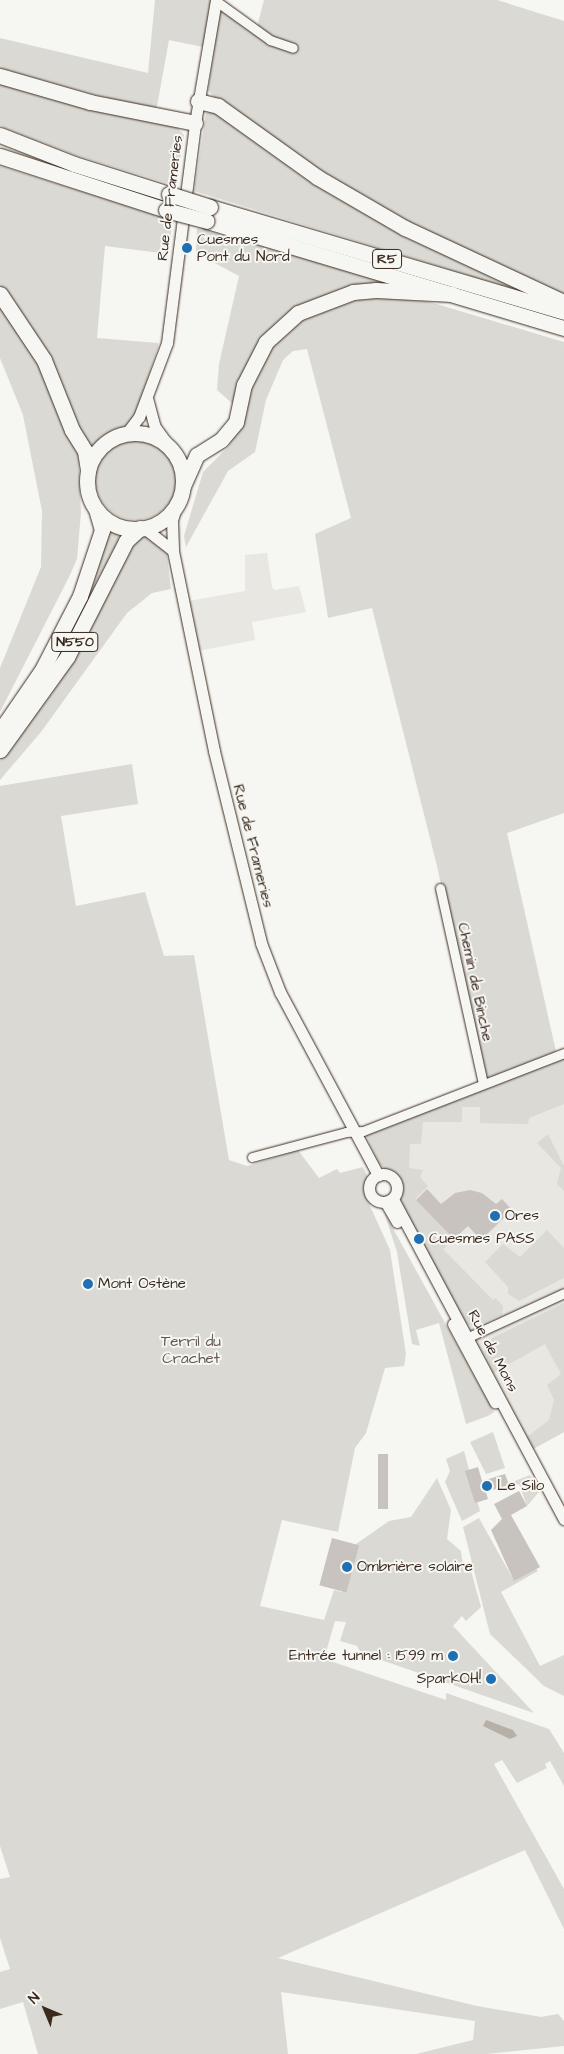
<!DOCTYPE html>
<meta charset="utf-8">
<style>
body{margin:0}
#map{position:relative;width:564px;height:2054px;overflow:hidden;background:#f6f6f2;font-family:"Architects Daughter",sans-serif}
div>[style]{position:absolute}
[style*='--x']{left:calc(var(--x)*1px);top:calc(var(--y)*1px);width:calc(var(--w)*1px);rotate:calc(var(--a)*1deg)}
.built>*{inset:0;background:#e8e7e2}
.green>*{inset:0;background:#dad9d3}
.round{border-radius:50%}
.water>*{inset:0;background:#b6b0a9}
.building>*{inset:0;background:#c8c3be;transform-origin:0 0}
.roads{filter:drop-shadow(0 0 1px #3b2a1e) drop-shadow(0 0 1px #3b2a1e)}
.street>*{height:9px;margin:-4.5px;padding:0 4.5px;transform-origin:4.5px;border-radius:4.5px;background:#f6f6f2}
.secondary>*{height:11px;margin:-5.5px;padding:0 5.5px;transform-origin:5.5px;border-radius:5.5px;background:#f6f6f2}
.secondary>.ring{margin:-5.5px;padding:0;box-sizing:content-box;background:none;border:11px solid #f6f6f2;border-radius:50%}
.highway>*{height:15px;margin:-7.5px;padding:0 7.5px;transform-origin:7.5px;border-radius:7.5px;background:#f6f6f2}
.highway>.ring{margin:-7.5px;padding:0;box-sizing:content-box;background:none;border:15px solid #f6f6f2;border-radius:50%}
.bridges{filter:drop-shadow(0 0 1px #3b2a1e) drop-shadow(0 0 1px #3b2a1e)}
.highway-bridge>*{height:15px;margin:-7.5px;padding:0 7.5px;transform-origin:7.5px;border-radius:7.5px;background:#f6f6f2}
.dots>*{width:14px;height:14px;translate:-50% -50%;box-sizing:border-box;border:2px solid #f6f6f2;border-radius:50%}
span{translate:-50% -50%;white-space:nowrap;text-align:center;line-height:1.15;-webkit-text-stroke:4px #f6f6f2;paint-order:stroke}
.shield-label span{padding:1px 4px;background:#f6f6f2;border:1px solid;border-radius:4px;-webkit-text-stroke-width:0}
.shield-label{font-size:14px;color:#3b2a1e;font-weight:700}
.street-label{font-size:15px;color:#3b2a1e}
.poi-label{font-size:15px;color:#3b2a1e}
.left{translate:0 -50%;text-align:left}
.right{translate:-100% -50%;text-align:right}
.park-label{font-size:15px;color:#63564b}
.north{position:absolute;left:20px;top:1984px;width:50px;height:50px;-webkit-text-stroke:4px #f6f6f2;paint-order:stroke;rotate:315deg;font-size:14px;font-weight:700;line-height:20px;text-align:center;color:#3b2a1e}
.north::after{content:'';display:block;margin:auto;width:18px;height:22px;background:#3b2a1e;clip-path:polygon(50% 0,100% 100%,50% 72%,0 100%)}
</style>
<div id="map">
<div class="built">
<div style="clip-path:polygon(267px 553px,272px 587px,275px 590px,299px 586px,306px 612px,252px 622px,255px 640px,193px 652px,183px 602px,245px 591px,245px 555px)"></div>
<div style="clip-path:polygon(564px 1053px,564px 1432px,533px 1449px,415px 1232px,401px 1201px,400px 1180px,379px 1164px,365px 1137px)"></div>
</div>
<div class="green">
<div style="clip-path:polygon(155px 0,211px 0,208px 48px,169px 40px,156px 112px,0 68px,0 38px,148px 73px)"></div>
<div style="clip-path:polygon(264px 0,497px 0,564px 21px,564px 296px,405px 221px,342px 186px,214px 97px,208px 90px,220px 8px,257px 27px)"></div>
<div style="clip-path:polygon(0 80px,175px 125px,184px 135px,176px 186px,75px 155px,0 126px)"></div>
<div style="clip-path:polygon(212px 111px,529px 294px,194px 191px,206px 113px)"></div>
<div style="clip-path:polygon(0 166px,172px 220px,169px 254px,105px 246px,97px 338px,158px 343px,158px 347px,138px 408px,127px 426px,108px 436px,91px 452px,0 287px)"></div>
<div style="clip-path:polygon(197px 228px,387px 281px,387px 286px,289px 315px,234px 405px,217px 390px,219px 364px,239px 276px,196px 253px)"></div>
<div style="clip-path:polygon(368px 296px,430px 302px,564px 342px,564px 813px,507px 833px,557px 1056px,483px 1083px,437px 866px,372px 608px,328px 618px,315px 534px,351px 518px,307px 349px,293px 351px,283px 360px,266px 400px,255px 452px,228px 471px,186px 547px,184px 536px,203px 472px,229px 446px,243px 416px,253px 377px,276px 340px,315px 310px)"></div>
<div style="clip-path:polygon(0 304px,36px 360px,78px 451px,81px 512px,77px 559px,69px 577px,0 712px,0 668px,41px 567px,42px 511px,23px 415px,0 358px)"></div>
<div class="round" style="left:95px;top:438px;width:82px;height:82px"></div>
<div style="clip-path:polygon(105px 526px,123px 535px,88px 606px,38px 692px,93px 580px,105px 540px)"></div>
<div style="clip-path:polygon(144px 535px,166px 548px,171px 589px,152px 593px,127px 613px,41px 732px,0 780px,0 760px,72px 661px,125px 554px)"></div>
<div style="clip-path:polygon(132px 764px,138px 804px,61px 816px,76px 906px,145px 892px,164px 956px,194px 955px,229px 1160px,247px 1166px,298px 1150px,319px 1178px,337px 1169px,340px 1173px,363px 1167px,368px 1178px,366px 1197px,390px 1250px,406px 1354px,404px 1366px,385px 1368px,366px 1433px,355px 1448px,338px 1532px,282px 1520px,260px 1606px,324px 1620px,334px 1590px,342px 1592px,356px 1544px,389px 1521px,411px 1517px,437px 1478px,451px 1510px,447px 1539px,461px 1551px,464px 1573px,471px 1571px,481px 1607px,466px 1621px,462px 1616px,453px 1626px,534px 1713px,361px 1653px,357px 1646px,340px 1641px,346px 1622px,335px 1621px,324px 1659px,446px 1700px,446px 1693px,549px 1729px,564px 1753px,564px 1786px,550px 1761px,545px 1764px,547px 1768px,517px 1783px,502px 1760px,494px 1764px,564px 1889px,564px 1929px,525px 1850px,278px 1958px,477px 2006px,541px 2017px,558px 2014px,564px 2021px,564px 2046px,487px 2054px,416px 2054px,473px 2040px,475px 2021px,281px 1992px,288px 2054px,38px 2054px,23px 2002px,0 2009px,0 1972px,10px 1969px,0 1938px,0 1879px,10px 1877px,0 1846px,0 786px)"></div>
<div style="clip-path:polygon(564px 1056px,564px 1104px,529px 1118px,528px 1124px,480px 1123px,480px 1107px,462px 1107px,462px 1122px,423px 1122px,421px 1144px,410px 1144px,409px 1168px,423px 1170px,420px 1177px,428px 1186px,415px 1199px,455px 1238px,443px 1249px,493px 1300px,496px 1298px,503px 1306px,502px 1315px,474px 1327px,466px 1323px,402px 1206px,400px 1180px,379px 1164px,366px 1134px)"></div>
<div style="clip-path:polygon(548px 1134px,564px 1166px,564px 1191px,557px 1184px,561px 1168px,537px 1143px)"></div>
<div style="clip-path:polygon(384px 1212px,494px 1412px,488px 1416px,466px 1424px,439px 1323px,416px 1330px,420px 1346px,412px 1344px,397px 1252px)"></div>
<div style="clip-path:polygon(547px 1230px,564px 1248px,564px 1278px,519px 1301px,508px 1294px,508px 1287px,485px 1262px,503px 1244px,520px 1257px)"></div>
<div style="clip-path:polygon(564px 1303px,564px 1432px,533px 1449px,527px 1437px,549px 1420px,554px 1400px,547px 1385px,561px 1374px,545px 1344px,493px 1373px,484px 1352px,492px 1338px)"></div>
<div style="clip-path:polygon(493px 1432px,505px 1468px,486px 1474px,470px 1442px)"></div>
<div style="clip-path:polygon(464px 1451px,480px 1511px,462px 1521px,445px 1482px,450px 1471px,446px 1459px)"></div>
<div style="clip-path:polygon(530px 1475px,539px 1492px,527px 1506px,519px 1484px,511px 1487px,510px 1483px)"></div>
<div style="clip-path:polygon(479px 1518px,513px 1579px,535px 1567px,538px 1571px,501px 1592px,540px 1666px,564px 1655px,564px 1696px,544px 1686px,490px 1634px,463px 1527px)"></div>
</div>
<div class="water">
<div style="clip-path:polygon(486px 1720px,513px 1730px,517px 1736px,510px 1739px,483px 1726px)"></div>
</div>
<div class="building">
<div style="clip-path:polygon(427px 1189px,441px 1204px,455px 1193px,470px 1190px,482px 1193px,496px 1204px,502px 1199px,512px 1210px,481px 1240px,468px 1226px,454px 1239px,416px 1200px)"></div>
<div style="left:378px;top:1454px;width:10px;height:55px"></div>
<div style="clip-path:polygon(478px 1467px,482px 1481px,505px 1474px,509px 1485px,486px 1492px,488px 1499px,475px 1503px,465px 1471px)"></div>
<div style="clip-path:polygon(519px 1491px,527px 1506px,511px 1515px,540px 1567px,514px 1581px,491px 1530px,502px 1519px,494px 1504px)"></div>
<div style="left:332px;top:1538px;width:28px;height:49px;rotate:15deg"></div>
</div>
<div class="roads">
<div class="street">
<div style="--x:216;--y:1;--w:67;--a:35.8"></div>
<div style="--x:270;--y:40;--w:24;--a:19"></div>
<div style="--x:440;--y:888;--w:200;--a:77.6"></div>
<div style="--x:252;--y:1157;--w:97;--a:-14.9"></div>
<div style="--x:346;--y:1132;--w:17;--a:-3"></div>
<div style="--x:363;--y:1131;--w:216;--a:-21.2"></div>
<div style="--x:462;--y:1340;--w:112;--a:-24.7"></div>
</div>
<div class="secondary">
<div style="--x:147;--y:398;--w:30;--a:75"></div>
<div style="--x:155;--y:427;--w:22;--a:54"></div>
<div style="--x:126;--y:434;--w:21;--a:-53"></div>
<div style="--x:139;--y:417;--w:79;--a:-69.3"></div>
<div style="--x:167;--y:343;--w:222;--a:-82.7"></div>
<div style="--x:195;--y:123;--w:125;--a:-80.3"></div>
<div style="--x:176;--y:507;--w:14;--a:107"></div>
<div style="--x:172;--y:520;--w:31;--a:88"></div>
<div style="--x:173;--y:551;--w:204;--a:78.4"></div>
<div style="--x:214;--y:751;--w:198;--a:76.2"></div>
<div style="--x:261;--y:943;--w:53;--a:68.8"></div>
<div style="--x:280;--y:992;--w:208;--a:61.8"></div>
<div style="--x:144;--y:528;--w:37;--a:38"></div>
<div class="ring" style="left:369px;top:1174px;width:17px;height:17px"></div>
<div style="--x:393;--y:1199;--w:363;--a:61.9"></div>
<div style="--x:386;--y:1203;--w:22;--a:60"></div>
<div style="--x:453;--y:1324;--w:89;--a:61.7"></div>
</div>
<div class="highway">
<div style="--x:0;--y:76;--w:94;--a:16.1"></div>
<div style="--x:90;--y:102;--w:107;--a:11.3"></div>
<div style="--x:198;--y:101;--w:21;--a:14"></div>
<div style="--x:218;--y:106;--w:122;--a:35.6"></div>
<div style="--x:317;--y:177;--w:102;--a:30.1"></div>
<div style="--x:405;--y:228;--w:175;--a:25"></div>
<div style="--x:0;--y:135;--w:79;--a:21.4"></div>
<div style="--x:74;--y:164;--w:100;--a:17.5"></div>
<div style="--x:0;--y:156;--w:175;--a:18"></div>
<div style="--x:210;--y:207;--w:369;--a:16.5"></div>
<div style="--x:207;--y:221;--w:373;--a:16.7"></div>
<div style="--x:0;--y:294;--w:79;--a:56.3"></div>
<div style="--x:44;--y:360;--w:75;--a:68.2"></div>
<div style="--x:72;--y:430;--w:25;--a:58"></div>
<div style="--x:85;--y:451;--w:20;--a:81"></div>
<div class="ring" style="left:87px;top:433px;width:81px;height:81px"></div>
<div style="--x:183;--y:486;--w:34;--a:-66"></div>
<div style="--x:197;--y:455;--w:28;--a:-32"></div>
<div style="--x:221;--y:440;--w:23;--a:-50"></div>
<div style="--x:236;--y:422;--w:38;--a:-78"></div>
<div style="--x:244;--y:385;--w:48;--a:-62.9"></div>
<div style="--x:266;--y:342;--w:43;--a:-42.2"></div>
<div style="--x:298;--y:313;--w:59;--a:-20.9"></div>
<div style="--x:353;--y:292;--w:23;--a:-5"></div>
<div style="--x:376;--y:290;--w:76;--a:3"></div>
<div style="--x:0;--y:731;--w:74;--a:-55.5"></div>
<div style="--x:42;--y:670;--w:83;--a:-62.8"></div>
<div style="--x:80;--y:596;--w:70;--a:-71.6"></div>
<div style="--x:102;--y:530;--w:22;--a:-106"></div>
<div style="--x:0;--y:750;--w:115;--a:-54.2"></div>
<div style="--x:67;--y:657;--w:130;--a:-63"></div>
<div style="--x:126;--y:541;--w:19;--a:-43"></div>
</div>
</div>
<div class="bridges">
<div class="highway-bridge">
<div style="--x:169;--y:194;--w:43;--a:17.6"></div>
<div style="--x:166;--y:210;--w:42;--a:15"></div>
</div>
</div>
<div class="dots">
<div style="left:187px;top:248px;background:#1f6fb2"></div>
<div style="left:495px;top:1216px;background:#1f6fb2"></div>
<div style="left:419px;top:1239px;background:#1f6fb2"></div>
<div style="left:88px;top:1284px;background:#1f6fb2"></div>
<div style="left:487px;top:1486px;background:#1f6fb2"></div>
<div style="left:347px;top:1567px;background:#1f6fb2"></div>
<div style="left:453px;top:1656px;background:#1f6fb2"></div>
<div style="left:491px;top:1679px;background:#1f6fb2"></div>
</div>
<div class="shield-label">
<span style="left:387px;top:259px">R5</span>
<span style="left:75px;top:642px">N550</span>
</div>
<div class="street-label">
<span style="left:170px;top:198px;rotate:-83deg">Rue de Frameries</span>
<span style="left:253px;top:846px;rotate:76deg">Rue de Frameries</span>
<span style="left:475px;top:982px;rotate:78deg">Chemin de Binche</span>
<span style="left:493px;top:1351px;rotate:62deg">Rue de Mons</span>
</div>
<div class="poi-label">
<span class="left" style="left:197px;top:248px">Cuesmes<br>Pont du Nord</span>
<span class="left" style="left:505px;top:1216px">Ores</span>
<span class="left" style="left:429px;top:1239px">Cuesmes PASS</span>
<span class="left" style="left:98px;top:1284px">Mont Ostène</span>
<span class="left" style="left:497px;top:1486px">Le Silo</span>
<span class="left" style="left:357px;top:1567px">Ombrière solaire</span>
<span class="right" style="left:443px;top:1656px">Entrée tunnel : 1599 m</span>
<span class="right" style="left:481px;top:1679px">SparkOH!</span>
</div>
<div class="park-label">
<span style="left:191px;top:1350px">Terril du<br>Crachet</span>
</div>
<div class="north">N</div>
</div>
